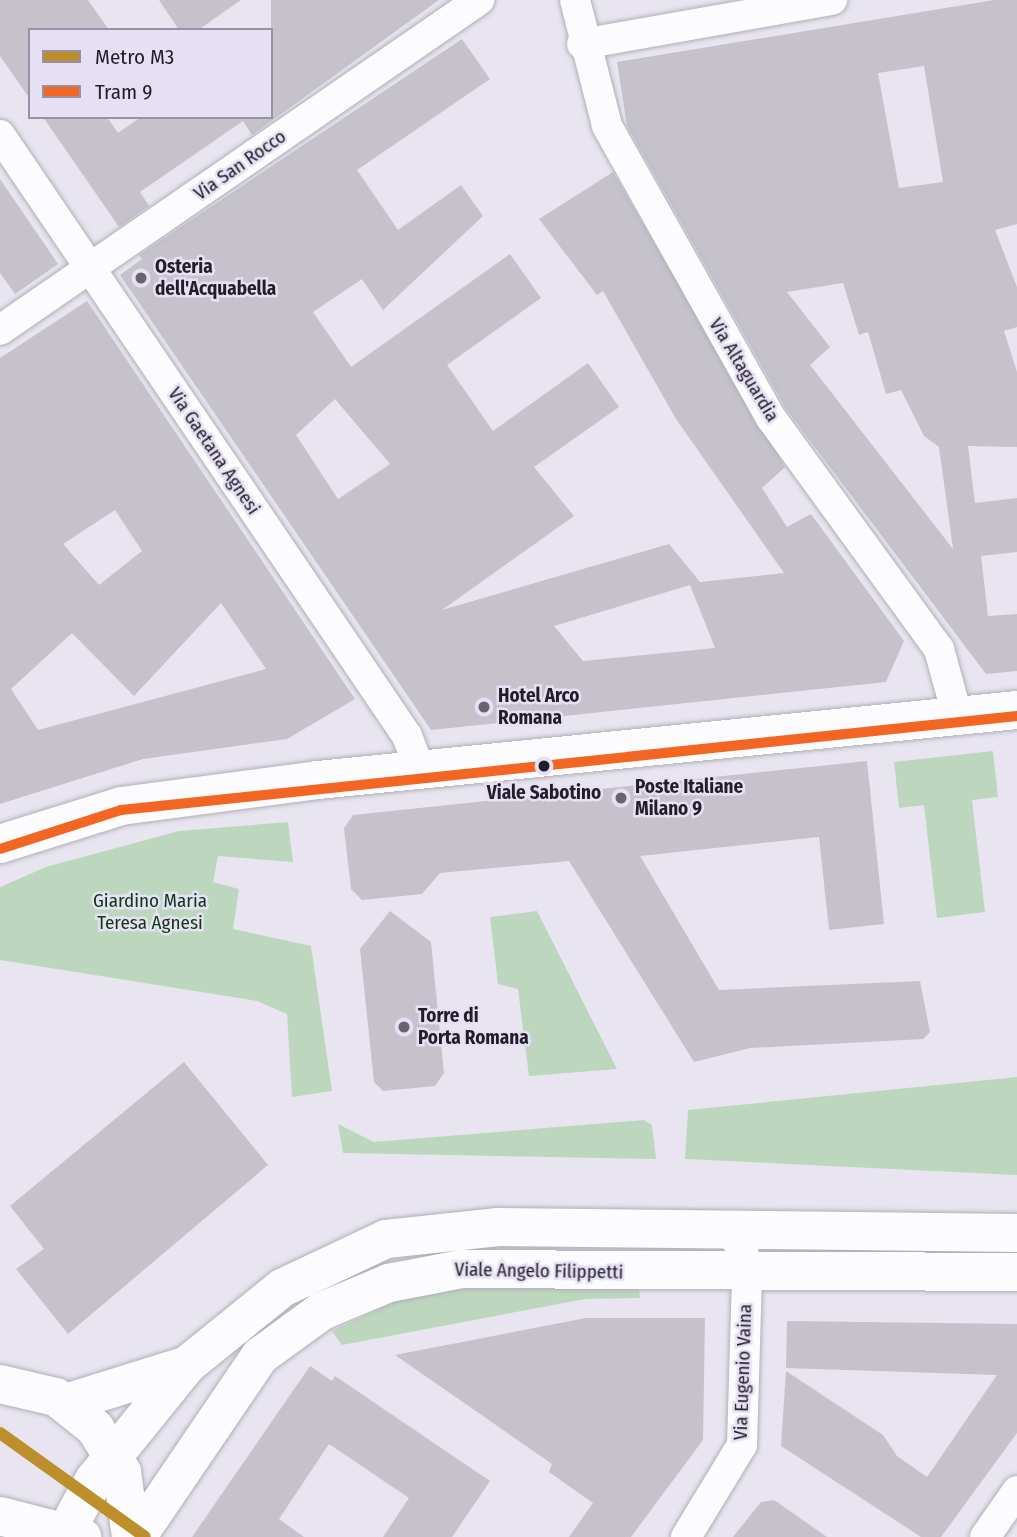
<!DOCTYPE html>
<style>
body{margin:0}
#map{position:relative;width:1017px;height:1537px;overflow:hidden;background:#e8e5f0;font-family:"Fira Sans Condensed",sans-serif}
div>[style]{position:absolute}
[style*='--x']{left:calc(var(--x)*1px);top:calc(var(--y)*1px);width:calc(var(--w)*1px);rotate:calc(var(--a)*1deg)}
.green>*{inset:0;background:#bdd7bf}
.building>*{inset:0;background:#c5c2cc}
.roads{filter:drop-shadow(0 0 2px #b1afb7) drop-shadow(0 0 2px #b1afb7)}
.street>*{height:30px;margin:-15px;padding:0 15px;transform-origin:15px;border-radius:15px;background:#fcfbfd}
.secondary>*{height:38px;margin:-19px;padding:0 19px;transform-origin:19px;border-radius:19px;background:#fcfbfd}
.tram-1>*{height:10px;margin:-5px;padding:0 5px;transform-origin:5px;border-radius:5px;background:#f26522}
.metro-1>*{height:12px;margin:-6px;padding:0 6px;transform-origin:6px;border-radius:6px;background:#bc8f2c}
.dots>*{width:19px;height:19px;translate:-50% -50%;box-sizing:border-box;border:4px solid #e6e0f5;border-radius:50%}
span{translate:-50% -50%;white-space:nowrap;text-align:center;line-height:1.15;-webkit-text-stroke:5px #e6e0f5;paint-order:stroke}
.street-label{font-size:19px;color:#211e26}
.poi-label{font-size:19px;color:#211e26;font-weight:700}
.left{translate:0 -50%;text-align:left}
.stop-label{font-size:19px;color:#211e26;font-weight:700}
.park-label{font-size:19px;color:#0e3910}
.legend{position:absolute;left:28px;top:28px;width:245px;height:91px;box-sizing:border-box;background:#e6e0f5;border:2px solid #9792a2;margin:0;padding:9px 12px;list-style:none;font-size:21px;color:#211e26}
.legend li{display:flex;align-items:center;gap:14px;height:35px}
.legend b{width:35px;border:2px solid #9792a2}
</style>
<div id="map">
<div class="green">
<div style="clip-path:polygon(993px 751px,998px 797px,972px 800px,985px 912px,937px 918px,924px 805px,899px 808px,894px 762px)"></div>
<div style="clip-path:polygon(288px 822px,293px 862px,218px 856px,213px 882px,239px 889px,233px 929px,311px 946px,332px 1091px,292px 1097px,287px 1014px,257px 1001px,0 960px,0 887px,46px 867px,179px 831px)"></div>
<div style="clip-path:polygon(537px 911px,617px 1069px,529px 1076px,518px 989px,498px 984px,490px 917px)"></div>
<div style="clip-path:polygon(1017px 1077px,1017px 1175px,685px 1159px,688px 1110px)"></div>
<div style="clip-path:polygon(644px 1120px,652px 1125px,656px 1159px,343px 1153px,338px 1124px,374px 1142px)"></div>
<div style="clip-path:polygon(473px 1286px,639px 1289px,640px 1298px,585px 1299px,342px 1345px,332px 1331px,405px 1297px)"></div>
</div>
<div class="building">
<div style="clip-path:polygon(0 0,88px 0,109px 30px,30px 30px,30px 99px,0 56px)"></div>
<div style="clip-path:polygon(159px 0,241px 0,198px 30px,179px 30px)"></div>
<div style="clip-path:polygon(271px 0,439px 0,252px 135px,243px 121px,140px 192px,149px 206px,119px 227px,43px 117px,107px 117px,118px 133px,141px 117px,271px 117px)"></div>
<div style="clip-path:polygon(evenodd,994px 0,1017px 0,1017px 224px,995px 230px,1017px 287px,1017px 327px,1004px 331px,1017px 372px,1017px 447px,968px 446px,975px 503px,1017px 498px,1017px 552px,981px 556px,988px 616px,1017px 614px,1017px 671px,986px 674px,786px 409px,627px 126px,617px 62px,994px 0,924px 66px,943px 182px,899px 188px,878px 73px,924px 66px,994px 0,843px 283px,859px 335px,868px 332px,886px 394px,901px 390px,924px 436px,939px 447px,953px 549px,810px 365px,830px 347px,787px 292px,843px 283px)"></div>
<div style="clip-path:polygon(evenodd,462px 39px,490px 79px,357px 170px,398px 230px,461px 185px,483px 216px,383px 310px,362px 279px,313px 312px,351px 367px,510px 254px,541px 298px,447px 365px,493px 431px,588px 363px,619px 407px,534px 467px,574px 516px,442px 610px,669px 544px,700px 582px,784px 573px,676px 419px,603px 291px,597px 295px,539px 219px,613px 172px,785px 467px,762px 488px,787px 527px,811px 514px,904px 641px,886px 682px,431px 730px,120px 275px,142px 259px,139px 255px,462px 39px,335px 399px,390px 464px,338px 499px,296px 435px,335px 399px,462px 39px,690px 585px,715px 648px,583px 661px,554px 626px,690px 585px)"></div>
<div style="clip-path:polygon(0 179px,58px 264px,15px 294px,0 273px)"></div>
<div style="clip-path:polygon(evenodd,87px 301px,355px 699px,287px 739px,143px 759px,0 804px,0 358px,87px 301px,115px 510px,142px 551px,99px 585px,63px 544px,115px 510px,87px 301px,221px 603px,266px 669px,38px 730px,11px 689px,72px 633px,134px 696px,221px 603px)"></div>
<div style="clip-path:polygon(867px 761px,884px 924px,829px 930px,819px 837px,640px 856px,719px 990px,920px 981px,930px 1032px,923px 1039px,750px 1048px,694px 1062px,569px 861px,440px 873px,422px 894px,362px 900px,351px 889px,344px 828px,353px 815px)"></div>
<div style="clip-path:polygon(390px 911px,431px 942px,444px 1073px,435px 1086px,383px 1091px,374px 1082px,360px 949px)"></div>
<div style="clip-path:polygon(184px 1062px,268px 1165px,68px 1334px,16px 1269px,44px 1249px,10px 1206px)"></div>
<div style="clip-path:polygon(586px 1318px,705px 1318px,703px 1440px,631px 1537px,569px 1537px,593px 1503px,549px 1472px,552px 1464px,395px 1355px)"></div>
<div style="clip-path:polygon(787px 1321px,1017px 1324px,1017px 1433px,941px 1537px,921px 1537px,781px 1446px,786px 1371px,883px 1435px,897px 1456px,927px 1477px,997px 1375px,786px 1368px)"></div>
<div style="clip-path:polygon(310px 1366px,332px 1381px,335px 1376px,490px 1481px,452px 1537px,383px 1537px,409px 1498px,329px 1444px,279px 1519px,304px 1537px,192px 1537px)"></div>
<div style="clip-path:polygon(774px 1500px,827px 1537px,733px 1537px,761px 1502px)"></div>
</div>
<div class="roads">
<div class="street">
<div style="--x:575;--y:0;--w:130;--a:75.7"></div>
<div style="--x:607;--y:126;--w:335;--a:60.7"></div>
<div style="--x:771;--y:418;--w:286;--a:54"></div>
<div style="--x:939;--y:649;--w:68;--a:74.7"></div>
<div style="--x:582;--y:44;--w:254;--a:-10"></div>
<div style="--x:0;--y:135;--w:726;--a:55.89"></div>
<div style="--x:407;--y:736;--w:39;--a:69"></div>
<div style="--x:0;--y:330;--w:582;--a:-34.56"></div>
<div style="--x:686;--y:1537;--w:108;--a:-58.7"></div>
<div style="--x:742;--y:1445;--w:170;--a:-88.3"></div>
<div style="--x:747;--y:1275;--w:24;--a:-99"></div>
<div style="--x:743;--y:1251;--w:25;--a:-122"></div>
<div style="--x:985;--y:1537;--w:56;--a:-55.2"></div>
</div>
<div class="secondary">
<div style="--x:0;--y:844;--w:127;--a:-17.4"></div>
<div style="--x:121;--y:806;--w:199;--a:-7.5"></div>
<div style="--x:318;--y:780;--w:702;--a:-5.72"></div>
<div style="--x:0;--y:1384;--w:57;--a:13.1"></div>
<div style="--x:56;--y:1397;--w:50;--a:38.5"></div>
<div style="--x:95;--y:1428;--w:52;--a:58.5"></div>
<div style="--x:122;--y:1472;--w:66;--a:82.1"></div>
<div style="--x:66;--y:1403;--w:127;--a:-17.4"></div>
<div style="--x:0;--y:1516;--w:85;--a:14.4"></div>
<div style="--x:63;--y:1537;--w:65;--a:-61.5"></div>
<div style="--x:94;--y:1480;--w:148;--a:-51"></div>
<div style="--x:187;--y:1365;--w:122;--a:-39"></div>
<div style="--x:282;--y:1288;--w:115;--a:-25.2"></div>
<div style="--x:386;--y:1239;--w:113;--a:-6.1"></div>
<div style="--x:498;--y:1227;--w:519;--a:0.66"></div>
<div style="--x:137;--y:1537;--w:219;--a:-55.8"></div>
<div style="--x:260;--y:1356;--w:77;--a:-36"></div>
<div style="--x:322;--y:1311;--w:73;--a:-22.7"></div>
<div style="--x:389;--y:1283;--w:74;--a:-10.9"></div>
<div style="--x:462;--y:1269;--w:555;--a:0.31"></div>
</div>
</div>
<div class="tram-1">
<div style="--x:0;--y:849;--w:127;--a:-17.9"></div>
<div style="--x:121;--y:810;--w:901;--a:-5.99"></div>
</div>
<div class="metro-1">
<div style="--x:0;--y:1433;--w:178;--a:35.6"></div>
</div>
<div class="dots">
<div style="left:141px;top:278px;background:#67646d"></div>
<div style="left:484px;top:707px;background:#67646d"></div>
<div style="left:544px;top:766px;background:#211e26"></div>
<div style="left:621px;top:798px;background:#67646d"></div>
<div style="left:404px;top:1027px;background:#67646d"></div>
</div>
<div class="street-label">
<span style="left:240px;top:165px;rotate:-35deg">Via San Rocco</span>
<span style="left:744px;top:370px;rotate:59deg">Via Altaguardia</span>
<span style="left:214px;top:451px;rotate:56deg">Via Gaetana Agnesi</span>
<span style="left:539px;top:1271px;rotate:1deg">Viale Angelo Filippetti</span>
<span style="left:743px;top:1372px;rotate:-88deg">Via Eugenio Vaina</span>
</div>
<div class="poi-label">
<span class="left" style="left:155px;top:278px">Osteria<br>dell'Acquabella</span>
<span class="left" style="left:498px;top:707px">Hotel Arco<br>Romana</span>
<span class="left" style="left:635px;top:798px">Poste Italiane<br>Milano 9</span>
<span class="left" style="left:418px;top:1027px">Torre di<br>Porta Romana</span>
</div>
<div class="stop-label">
<span style="left:544px;top:793px">Viale Sabotino</span>
</div>
<div class="park-label">
<span style="left:150px;top:912px">Giardino Maria<br>Teresa Agnesi</span>
</div>
<ul class="legend">
<li><b style="height:9px;background:#bc8f2c"></b>Metro M3</li>
<li><b style="height:9px;background:#f26522"></b>Tram 9</li>
</ul>
</div>
